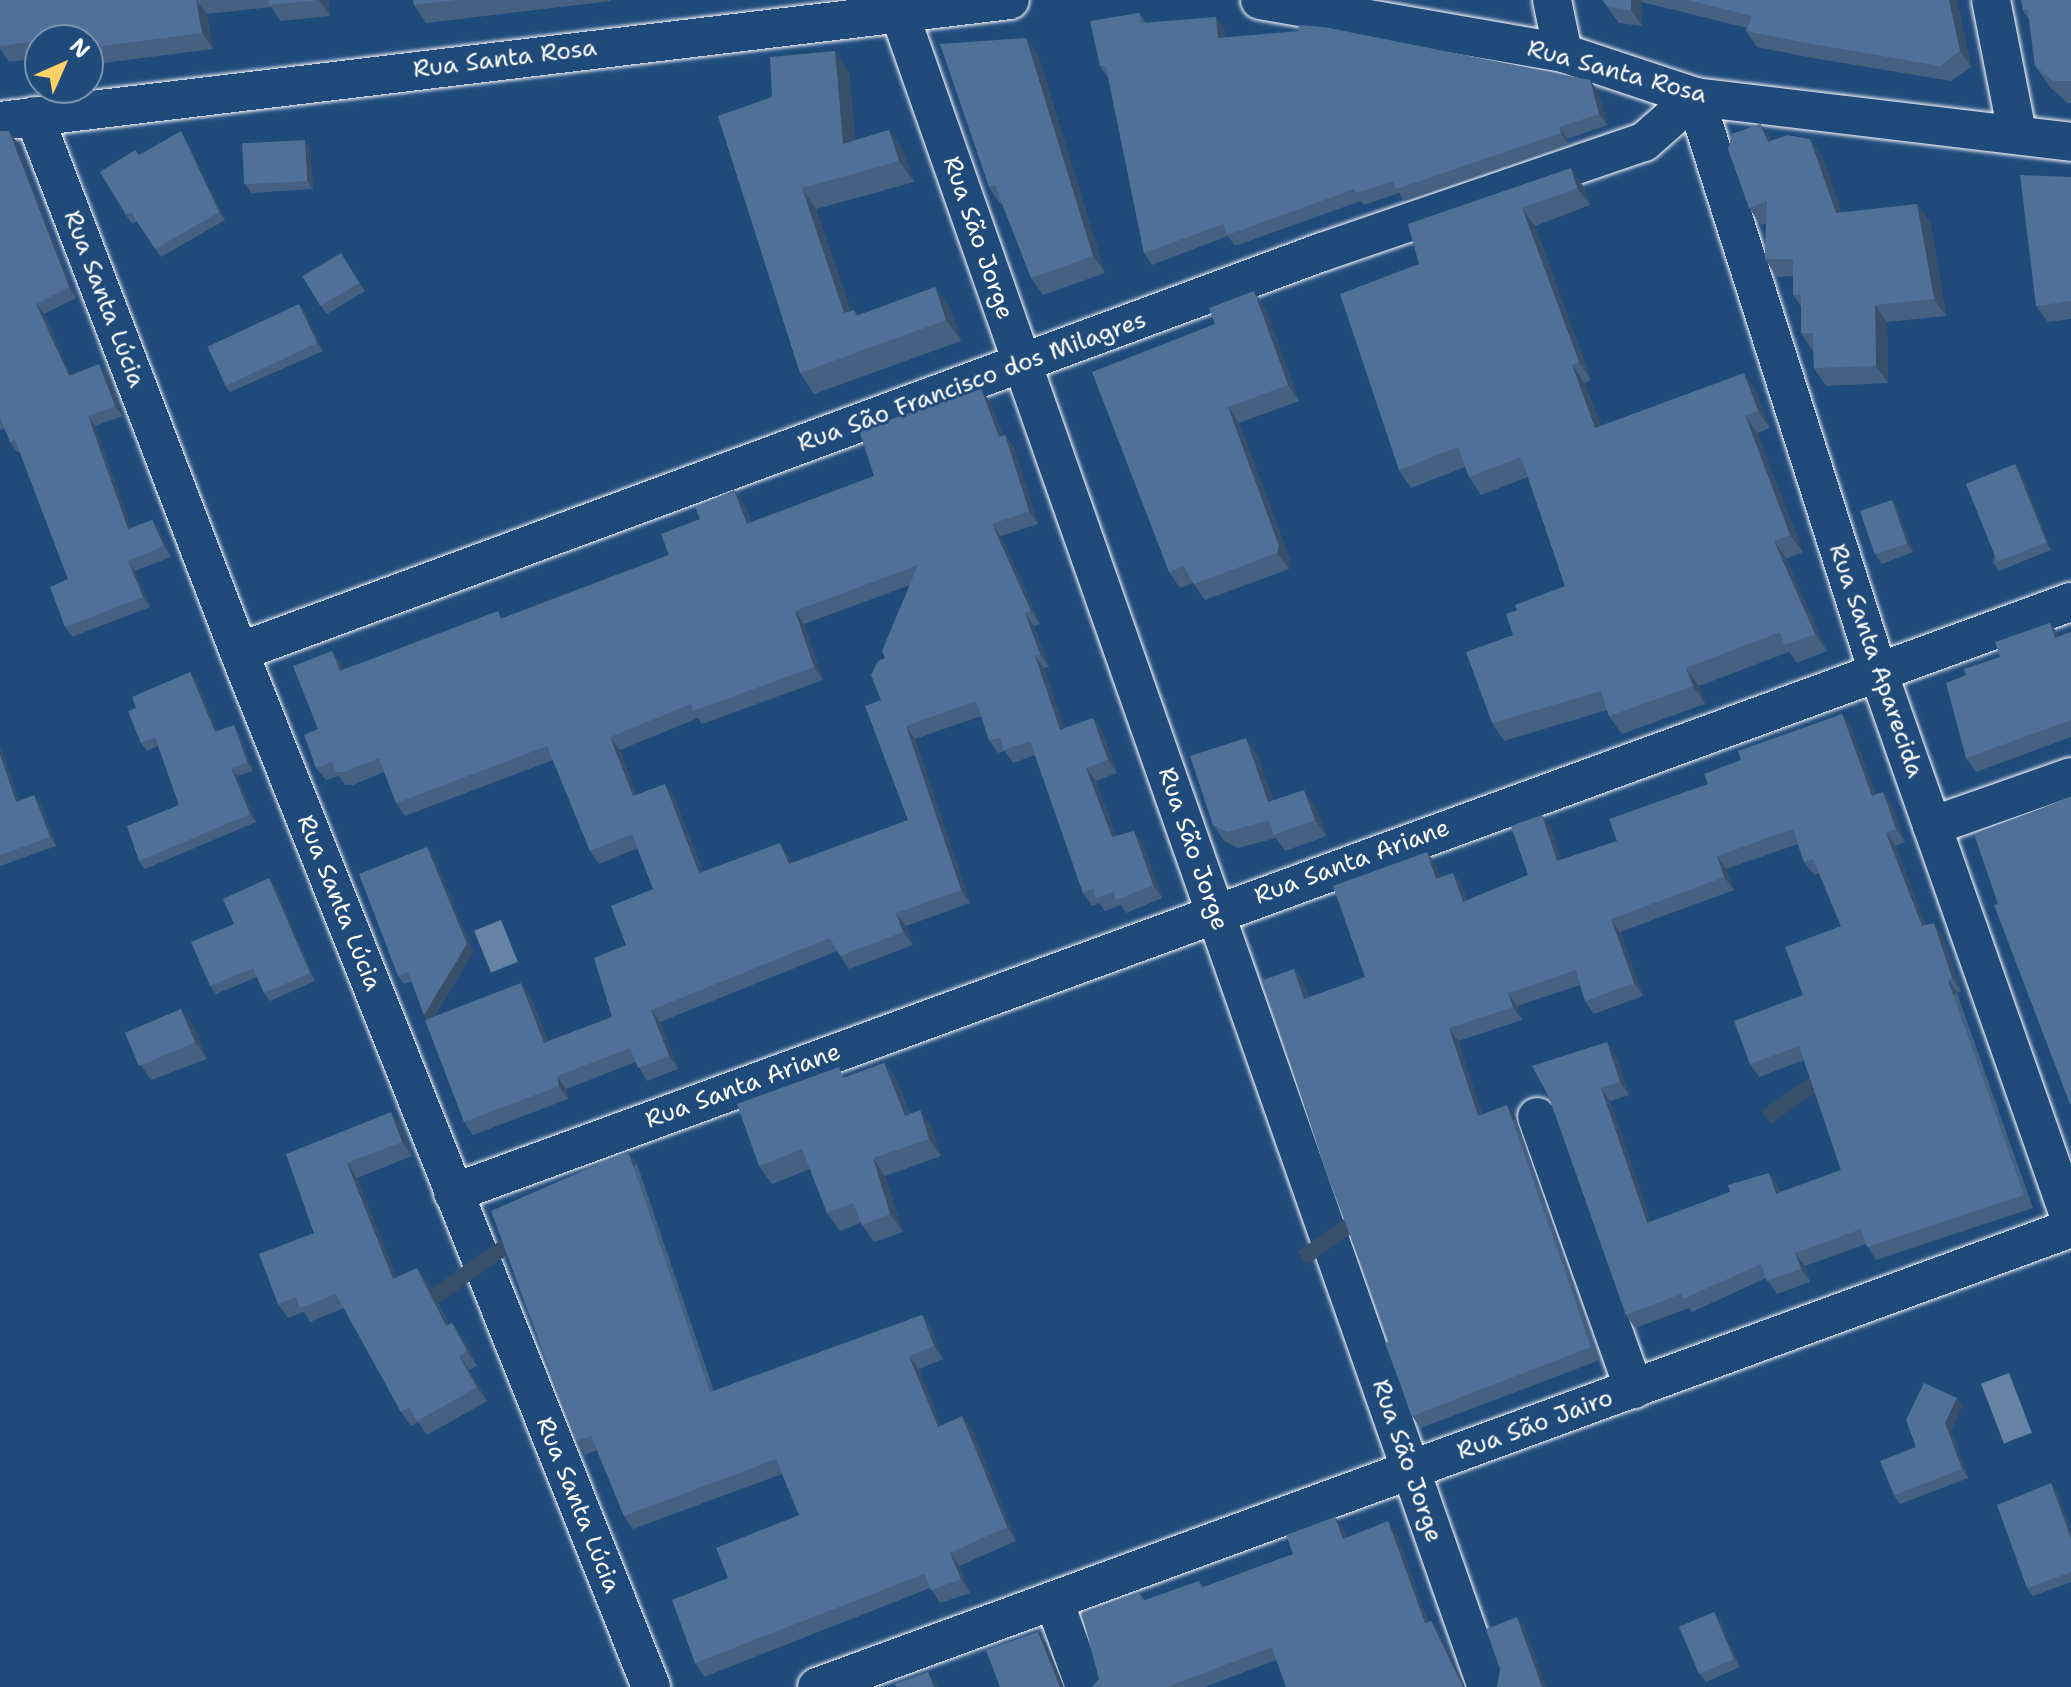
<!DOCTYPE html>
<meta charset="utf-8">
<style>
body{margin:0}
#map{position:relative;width:2071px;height:1687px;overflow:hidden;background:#1f4a7a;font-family:"Shantell Sans",sans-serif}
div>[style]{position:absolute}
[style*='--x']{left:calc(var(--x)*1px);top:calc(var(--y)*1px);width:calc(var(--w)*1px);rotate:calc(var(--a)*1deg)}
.water>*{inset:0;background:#6583a4;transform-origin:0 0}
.roads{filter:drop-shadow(0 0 2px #fff) drop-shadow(0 0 2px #fff)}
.minor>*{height:38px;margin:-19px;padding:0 19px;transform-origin:19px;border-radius:19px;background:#1f4a7a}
.wall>*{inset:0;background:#456182}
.shaded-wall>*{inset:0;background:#384f6a;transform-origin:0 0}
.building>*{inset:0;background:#507197;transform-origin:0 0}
span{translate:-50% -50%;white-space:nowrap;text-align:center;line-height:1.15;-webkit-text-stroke:6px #1f4a7a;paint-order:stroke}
.street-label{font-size:24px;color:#fff}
.north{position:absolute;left:24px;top:24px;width:80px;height:80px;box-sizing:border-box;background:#1f4a7a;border:2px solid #7992af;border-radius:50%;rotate:45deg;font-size:22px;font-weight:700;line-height:32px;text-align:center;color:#fff}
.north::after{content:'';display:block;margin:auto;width:28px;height:36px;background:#ffd166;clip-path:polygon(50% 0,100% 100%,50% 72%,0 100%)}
</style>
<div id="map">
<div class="water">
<div style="left:501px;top:920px;width:45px;height:29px;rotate:68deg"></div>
<div style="left:2009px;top:1373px;width:64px;height:30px;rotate:69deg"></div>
</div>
<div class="roads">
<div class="minor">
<div style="--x:900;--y:0;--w:12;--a:95"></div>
<div style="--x:899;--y:12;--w:1775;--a:70.66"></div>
<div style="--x:1260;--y:0;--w:308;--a:9.9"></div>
<div style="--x:1563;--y:53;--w:139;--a:18.4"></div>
<div style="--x:1695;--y:97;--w:379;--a:6.8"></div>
<div style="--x:1552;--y:0;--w:54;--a:78.3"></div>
<div style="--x:1991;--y:0;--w:136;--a:78.9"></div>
<div style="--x:34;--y:116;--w:574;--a:69.07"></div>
<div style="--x:239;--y:652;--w:1114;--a:68.29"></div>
<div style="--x:0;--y:121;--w:1017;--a:-6.83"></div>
<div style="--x:239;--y:652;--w:1155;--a:-20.27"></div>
<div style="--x:1322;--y:252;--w:340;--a:-18.9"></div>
<div style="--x:1644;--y:142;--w:68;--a:-41.4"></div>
<div style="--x:1695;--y:97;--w:600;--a:72.35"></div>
<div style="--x:1877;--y:669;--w:585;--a:70.64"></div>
<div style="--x:1932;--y:826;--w:147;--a:-19.4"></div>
<div style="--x:1537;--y:1117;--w:289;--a:70.4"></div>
<div style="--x:453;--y:1193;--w:1723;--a:-20.07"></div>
<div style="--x:1054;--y:1601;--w:91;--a:70.2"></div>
<div style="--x:817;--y:1687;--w:1335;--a:-20.1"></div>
</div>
</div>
<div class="wall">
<div style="clip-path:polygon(0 0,328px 0,330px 16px,280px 21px,271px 7px,207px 14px,213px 49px,88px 65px,88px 40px,40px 40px,40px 58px,9px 62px,0 49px)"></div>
<div style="clip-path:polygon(413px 0,611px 0,611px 1px,426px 23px,414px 5px)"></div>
<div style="clip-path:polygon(1602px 0,1957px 0,1971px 67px,1951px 81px,1813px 58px,1757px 47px,1746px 31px,1747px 28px,1642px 2px,1642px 26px,1619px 23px)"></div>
<div style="clip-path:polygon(2071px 0,2071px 103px,2067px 103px,2050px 87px,2035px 66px,2029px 20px,2023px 11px)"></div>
<div style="clip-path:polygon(1139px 13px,1146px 23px,1224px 28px,1225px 37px,1590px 80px,1598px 92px,1608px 125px,1567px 139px,1569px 144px,1404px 201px,1399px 193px,1364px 205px,1361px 201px,1235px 246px,1228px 236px,1152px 265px,1144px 253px,1108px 78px,1100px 66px)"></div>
<div style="clip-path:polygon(1026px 38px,1038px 55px,1105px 273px,1043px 295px,1031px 278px,1002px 204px,1000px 204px,989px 187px)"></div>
<div style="clip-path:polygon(849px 72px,855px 140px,889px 130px,903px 151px,914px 182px,816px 209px,851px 311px,854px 310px,858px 316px,935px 287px,950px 308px,961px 341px,814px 394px,800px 373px,718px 116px)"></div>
<div style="clip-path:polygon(1760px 124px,1772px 140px,1822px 156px,1841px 212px,1930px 221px,1946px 316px,1887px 322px,1888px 383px,1826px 386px,1814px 368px,1813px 351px,1801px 333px,1801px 306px,1793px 295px,1793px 276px,1777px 277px,1765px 259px,1766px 223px,1761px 225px,1749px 208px)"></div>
<div style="clip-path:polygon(0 131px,16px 141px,76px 298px,44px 314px,71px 375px,107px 374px,123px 416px,95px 426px,131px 528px,152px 520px,159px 530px,171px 557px,135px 571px,150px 607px,72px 637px,65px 627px,68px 579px,20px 451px,17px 452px,10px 442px,5px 428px,0 430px)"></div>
<div style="clip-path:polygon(186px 140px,225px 220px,161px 257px,137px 221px,132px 224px,126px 215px,139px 155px)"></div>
<div style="clip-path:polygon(310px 148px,313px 189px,251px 193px,246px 185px)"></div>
<div style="clip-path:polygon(2071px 177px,2071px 319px,2048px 322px,2036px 306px)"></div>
<div style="clip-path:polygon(1583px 186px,1590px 205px,1535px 226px,1591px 380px,1585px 383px,1600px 426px,1756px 391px,1770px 428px,1757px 433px,1803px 552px,1786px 559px,1827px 651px,1797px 663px,1789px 652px,1699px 686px,1705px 704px,1622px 734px,1609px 716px,1607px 710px,1504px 741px,1492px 723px,1513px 635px,1517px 610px,1565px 586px,1528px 477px,1481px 495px,1469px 477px,1465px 467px,1411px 488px,1399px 470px,1419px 264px,1408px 224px)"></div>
<div style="clip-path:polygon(341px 253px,365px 291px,327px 314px,321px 306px)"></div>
<div style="clip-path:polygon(1265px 308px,1299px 401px,1239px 423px,1291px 562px,1289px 569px,1205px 600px,1193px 583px,1180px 588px,1169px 572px,1215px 324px)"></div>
<div style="clip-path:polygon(305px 312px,323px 351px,230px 392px,224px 384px)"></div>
<div style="clip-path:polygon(evenodd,981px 389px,990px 402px,1003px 436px,1005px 435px,1014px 448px,1038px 524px,1001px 536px,1040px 624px,1034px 626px,1049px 667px,1044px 668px,1064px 728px,1093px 718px,1102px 731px,1117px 773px,1096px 781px,1116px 836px,1143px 844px,1162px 898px,1126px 913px,1121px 905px,1105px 911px,1099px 903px,1092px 906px,1083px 893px,1035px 755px,1013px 763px,1005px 751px,998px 753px,989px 740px,981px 716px,915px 739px,970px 903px,906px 926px,913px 945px,849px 969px,837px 951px,660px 1022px,678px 1069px,647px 1081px,636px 1062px,566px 1089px,568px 1099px,473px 1135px,464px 1122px,427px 1019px,424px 1015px,412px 981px,404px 984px,398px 976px,427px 847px,433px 855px,473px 952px,434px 1017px,530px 996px,548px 1041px,612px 1017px,626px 945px,653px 889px,638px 848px,599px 864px,590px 851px,553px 760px,405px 816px,396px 803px,384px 772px,353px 785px,345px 785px,339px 776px,326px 780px,316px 768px,318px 729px,332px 651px,341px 663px,343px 669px,502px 618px,669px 555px,700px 519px,734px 490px,743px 503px,751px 522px,874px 476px,981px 389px,910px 585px,885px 658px,881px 700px,908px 820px,792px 863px,789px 856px,703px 872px,674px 797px,636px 795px,620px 750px,698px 718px,702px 724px,823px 680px,804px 624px,910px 585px)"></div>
<div style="clip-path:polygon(2015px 464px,2021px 472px,2051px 550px,1999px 571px,1993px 562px)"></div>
<div style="clip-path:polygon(1892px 500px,1897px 508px,1913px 552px,1882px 564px,1876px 556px)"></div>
<div style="clip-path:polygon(2050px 623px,2059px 636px,2071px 632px,2071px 737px,1976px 772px,1966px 758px,1966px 675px,2000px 657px)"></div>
<div style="clip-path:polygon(190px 672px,196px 680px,217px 731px,234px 725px,239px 734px,253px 771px,237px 776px,256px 822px,145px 869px,139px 861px,179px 805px,158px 746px,147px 751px,141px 743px,136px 708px)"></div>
<div style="clip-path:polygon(1842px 714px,1851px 727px,1876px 795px,1883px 792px,1892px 805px,1905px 842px,1896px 846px,1925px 925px,1943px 936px,1961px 991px,1957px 993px,2033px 1208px,1876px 1260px,1866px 1244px,1805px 1266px,1810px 1282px,1777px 1294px,1766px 1278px,1692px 1312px,1689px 1308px,1635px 1328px,1626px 1315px,1549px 1097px,1616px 1055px,1629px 1095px,1610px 1101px,1651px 1222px,1730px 1192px,1769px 1173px,1778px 1186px,1780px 1192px,1841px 1170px,1804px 1060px,1759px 1077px,1750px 1064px,1803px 995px,1841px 926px,1819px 873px,1814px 875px,1804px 862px,1798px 844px,1726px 869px,1734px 890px,1620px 932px,1643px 996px,1594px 1014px,1585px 1001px,1580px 985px,1517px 1006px,1522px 1020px,1458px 1041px,1482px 1114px,1516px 1118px,1600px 1360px,1421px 1428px,1412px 1416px,1390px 1341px,1304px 982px,1309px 998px,1365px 977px,1436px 865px,1440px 877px,1453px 873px,1462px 886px,1467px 900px,1528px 875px,1551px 828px,1561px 860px,1617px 841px,1708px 784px,1741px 760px)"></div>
<div style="clip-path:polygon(0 747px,19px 801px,40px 803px,56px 846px,0 866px)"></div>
<div style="clip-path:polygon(1257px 754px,1273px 801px,1315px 806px,1327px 836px,1285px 851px,1276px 838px,1238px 848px,1224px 841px,1213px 825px)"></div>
<div style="clip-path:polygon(275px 886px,315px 981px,270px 1001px,264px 993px,257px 977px,216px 994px,210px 986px,234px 924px)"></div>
<div style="clip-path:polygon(193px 1025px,207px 1059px,151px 1080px,140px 1064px)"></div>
<div style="clip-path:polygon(884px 1063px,897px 1081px,910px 1114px,920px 1110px,932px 1128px,941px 1156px,885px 1176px,903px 1232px,874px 1242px,861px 1223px,840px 1231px,827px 1213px,810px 1169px,772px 1184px,759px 1166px,846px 1077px)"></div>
<div style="clip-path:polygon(401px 1126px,412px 1156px,357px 1178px,396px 1277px,427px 1282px,449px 1325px,452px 1323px,462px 1337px,477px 1366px,469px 1370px,487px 1401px,427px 1435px,418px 1422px,411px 1426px,401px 1412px,344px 1308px,310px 1322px,304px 1312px,288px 1318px,278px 1304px,314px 1233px,286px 1154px)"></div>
<div style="clip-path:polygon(628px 1151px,637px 1164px,714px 1391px,922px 1315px,931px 1329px,943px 1359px,919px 1369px,941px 1426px,972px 1429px,1016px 1541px,959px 1566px,970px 1593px,940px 1603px,930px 1588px,704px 1677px,695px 1663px,728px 1578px,799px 1515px,782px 1474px,633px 1529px,624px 1516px,597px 1450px,585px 1455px,576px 1441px)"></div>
<div style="clip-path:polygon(1962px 1406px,1951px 1431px,1968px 1478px,1900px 1504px,1894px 1495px)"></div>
<div style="clip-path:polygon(2057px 1492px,2071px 1531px,2071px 1582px,2033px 1596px,2027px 1588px)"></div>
<div style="clip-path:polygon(1335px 1517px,1343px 1528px,1346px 1537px,1396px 1533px,1428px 1622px,1431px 1621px,1439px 1632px,1465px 1687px,1286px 1687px,1276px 1660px,1205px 1687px,1092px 1687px,1099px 1679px,1139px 1592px,1145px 1601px,1199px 1581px,1203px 1587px,1293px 1554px)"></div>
<div style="clip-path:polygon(1714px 1612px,1720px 1620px,1740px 1667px,1706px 1682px,1700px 1674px)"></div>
</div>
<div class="shaded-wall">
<div style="clip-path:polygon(196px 0,207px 14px,213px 49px,202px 33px)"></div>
<div style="clip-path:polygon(319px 0,328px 0,330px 16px)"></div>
<div style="clip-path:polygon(1631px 0,1641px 0,1642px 2px,1642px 26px,1631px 10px)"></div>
<div style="clip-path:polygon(1949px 0,1957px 0,1971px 67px,1960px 51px)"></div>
<div style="clip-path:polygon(1216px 17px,1224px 28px,1226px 50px,1218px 38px)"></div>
<div style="clip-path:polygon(1026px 38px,1038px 55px,1105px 273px,1093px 256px)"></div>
<div style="clip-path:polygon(835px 51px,849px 72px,857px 164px,843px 144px)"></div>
<div style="clip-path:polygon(1590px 80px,1598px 92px,1608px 125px,1599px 114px)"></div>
<div style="clip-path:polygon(1760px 124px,1773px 141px,1768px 142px)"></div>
<div style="clip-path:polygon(1559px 127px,1567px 139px,1569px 144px,1561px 133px)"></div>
<div style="clip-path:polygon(889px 130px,903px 151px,914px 182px,899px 161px)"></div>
<div style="clip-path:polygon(9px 131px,16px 141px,76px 298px,69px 287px)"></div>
<div style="clip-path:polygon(181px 131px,186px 140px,225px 220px,219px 212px)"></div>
<div style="clip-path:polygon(1810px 139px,1822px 156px,1848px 230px,1836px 213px)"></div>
<div style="clip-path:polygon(305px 140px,310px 148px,313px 189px,307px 181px)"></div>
<div style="clip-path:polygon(1571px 168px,1583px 186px,1590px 205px,1577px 188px)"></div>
<div style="clip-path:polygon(802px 188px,816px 209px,859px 334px,844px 313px)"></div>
<div style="clip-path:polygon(1917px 204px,1930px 221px,1946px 316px,1934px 299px)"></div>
<div style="clip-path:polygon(1522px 208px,1535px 226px,1591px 380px,1579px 362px)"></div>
<div style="clip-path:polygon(935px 287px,950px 308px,961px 341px,946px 320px)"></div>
<div style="clip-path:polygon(1254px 291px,1265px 308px,1299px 401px,1288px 385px)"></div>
<div style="clip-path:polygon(36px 304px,44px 314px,76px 386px,69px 376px)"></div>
<div style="clip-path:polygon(299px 304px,305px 312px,323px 351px,317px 343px)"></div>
<div style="clip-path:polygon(1875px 305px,1887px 322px,1888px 383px,1876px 366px)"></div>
<div style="clip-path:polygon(99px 364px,107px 374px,123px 416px,115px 406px)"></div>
<div style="clip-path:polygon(1572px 365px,1585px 383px,1608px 445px,1595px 428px)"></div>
<div style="clip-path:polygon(1744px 373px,1756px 391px,1770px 428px,1758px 411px)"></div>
<div style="clip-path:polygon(981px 389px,990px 402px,1008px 450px,999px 437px)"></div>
<div style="clip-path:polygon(1228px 407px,1239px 423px,1291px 562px,1289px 569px,1277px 553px)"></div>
<div style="clip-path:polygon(1745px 415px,1757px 433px,1803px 552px,1790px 535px)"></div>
<div style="clip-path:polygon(88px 416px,95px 426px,135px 539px,128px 529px)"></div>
<div style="clip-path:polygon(1005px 435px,1014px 448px,1038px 524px,1029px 511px)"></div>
<div style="clip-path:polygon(2015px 464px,2021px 472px,2051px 550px,2046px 542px)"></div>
<div style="clip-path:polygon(734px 490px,743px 503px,756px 537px,747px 524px)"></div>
<div style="clip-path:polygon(1892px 500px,1897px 508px,1913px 552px,1907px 544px)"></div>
<div style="clip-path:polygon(152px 520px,159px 530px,171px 557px,164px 546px)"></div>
<div style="clip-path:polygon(992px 524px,1001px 536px,1040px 624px,1031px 611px)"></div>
<div style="clip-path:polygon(1774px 541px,1786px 559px,1827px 651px,1815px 634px)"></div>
<div style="clip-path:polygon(128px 561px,135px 571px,150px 607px,143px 597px)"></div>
<div style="clip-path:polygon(795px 611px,804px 624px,823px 680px,814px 667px)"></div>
<div style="clip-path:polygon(1025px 613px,1034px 626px,1049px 667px,1040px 654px)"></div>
<div style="clip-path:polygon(2050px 623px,2060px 637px,2055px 638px)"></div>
<div style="clip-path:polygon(332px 651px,341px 663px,349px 684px,340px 671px)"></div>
<div style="clip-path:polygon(1035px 656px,1044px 668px,1069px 743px,1060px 730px)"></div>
<div style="clip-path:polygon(1686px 668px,1699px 686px,1705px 704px,1693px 686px)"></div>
<div style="clip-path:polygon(190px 672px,196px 680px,221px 740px,215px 732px)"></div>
<div style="clip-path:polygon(1842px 714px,1851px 727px,1881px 809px,1872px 796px)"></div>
<div style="clip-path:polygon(1093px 718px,1102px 731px,1117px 773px,1108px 760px)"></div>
<div style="clip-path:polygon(234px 725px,239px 734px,253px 771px,247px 762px)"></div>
<div style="clip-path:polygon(906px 726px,915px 739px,970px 903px,961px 890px)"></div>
<div style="clip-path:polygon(610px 737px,620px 750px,642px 809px,633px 796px)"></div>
<div style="clip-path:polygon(1246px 738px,1257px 754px,1279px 819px,1268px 802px)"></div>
<div style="clip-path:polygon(0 747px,22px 810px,16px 802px,0 755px)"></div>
<div style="clip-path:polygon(231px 768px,237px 776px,256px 822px,250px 814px)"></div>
<div style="clip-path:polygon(1086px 768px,1096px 781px,1121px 850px,1112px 837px)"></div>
<div style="clip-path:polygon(665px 784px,674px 797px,708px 886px,699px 873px)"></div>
<div style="clip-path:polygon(1304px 790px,1315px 806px,1327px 836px,1315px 820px)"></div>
<div style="clip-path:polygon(1883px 792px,1892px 805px,1905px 842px,1896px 829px)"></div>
<div style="clip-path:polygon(34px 795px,40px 803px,56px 846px,50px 837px)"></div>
<div style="clip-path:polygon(1542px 815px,1551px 828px,1566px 874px,1557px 861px)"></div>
<div style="clip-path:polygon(1134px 831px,1143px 844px,1162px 898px,1153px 885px)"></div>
<div style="clip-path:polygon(1886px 833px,1896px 846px,1931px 939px,1922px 926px)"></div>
<div style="clip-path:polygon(780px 843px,789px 856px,798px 877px,789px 864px)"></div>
<div style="clip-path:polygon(427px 847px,433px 855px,473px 952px,430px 1023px,424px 1015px)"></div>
<div style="clip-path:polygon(1427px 852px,1436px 865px,1445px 892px,1436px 879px)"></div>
<div style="clip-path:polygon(1717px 856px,1726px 869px,1734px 890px,1724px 877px)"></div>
<div style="clip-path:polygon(1453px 873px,1462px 886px,1472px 915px,1463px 902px)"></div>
<div style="clip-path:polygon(269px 878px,275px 886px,315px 981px,310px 973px)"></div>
<div style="clip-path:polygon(896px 913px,906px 926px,913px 945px,903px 932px)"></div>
<div style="clip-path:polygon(1611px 919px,1620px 932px,1643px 996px,1634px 983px)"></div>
<div style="clip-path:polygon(1934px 923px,1943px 936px,1961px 991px,1952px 978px)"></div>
<div style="clip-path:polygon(1294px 969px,1304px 982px,1314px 1012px,1304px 999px)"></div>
<div style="left:1948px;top:980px;width:16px;height:228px;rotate:55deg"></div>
<div style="clip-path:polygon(521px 983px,530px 996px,553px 1056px,544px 1043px)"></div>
<div style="clip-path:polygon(1508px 993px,1517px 1006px,1522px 1020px,1513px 1007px)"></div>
<div style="clip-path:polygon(181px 1009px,193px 1025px,207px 1059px,195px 1042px)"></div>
<div style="clip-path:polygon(651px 1010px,660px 1022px,678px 1069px,669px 1056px)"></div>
<div style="clip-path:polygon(1449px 1028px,1458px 1041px,1487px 1129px,1478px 1116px)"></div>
<div style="clip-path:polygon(1607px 1042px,1616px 1055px,1629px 1095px,1620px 1082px)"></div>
<div style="clip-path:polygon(884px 1063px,897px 1081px,917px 1134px,905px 1116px)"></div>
<div style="clip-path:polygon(557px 1076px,566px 1089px,568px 1099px,559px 1086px)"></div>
<div style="clip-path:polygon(1601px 1088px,1610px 1101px,1656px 1236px,1647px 1223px)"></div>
<div style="left:1507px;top:1105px;width:16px;height:256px;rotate:55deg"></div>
<div style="clip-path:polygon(920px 1110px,932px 1128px,941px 1156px,929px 1139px)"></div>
<div style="clip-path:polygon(391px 1112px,401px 1126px,412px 1156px,402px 1142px)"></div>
<div style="left:628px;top:1151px;width:16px;height:255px;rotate:55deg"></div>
<div style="clip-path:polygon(873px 1158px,885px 1176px,903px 1232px,890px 1214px)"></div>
<div style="clip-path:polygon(347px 1163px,357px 1178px,403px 1293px,393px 1279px)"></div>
<div style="clip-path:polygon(1769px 1173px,1778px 1186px,1785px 1207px,1776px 1194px)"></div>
<div style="clip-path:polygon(1795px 1253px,1805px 1266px,1810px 1282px,1801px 1269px)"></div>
<div style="clip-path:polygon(417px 1268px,427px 1282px,456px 1340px,446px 1326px)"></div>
<div style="clip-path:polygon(922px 1315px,931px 1329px,943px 1359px,934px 1346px)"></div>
<div style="clip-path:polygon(452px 1323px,462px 1337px,477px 1366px,467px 1351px)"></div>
<div style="clip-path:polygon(459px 1356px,469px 1370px,487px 1401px,477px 1387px)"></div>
<div style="clip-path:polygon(909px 1356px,919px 1369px,947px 1440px,938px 1427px)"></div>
<div style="clip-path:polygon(1957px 1398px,1962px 1406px,1951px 1431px,1968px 1478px,1962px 1469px,1945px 1423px)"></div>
<div style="clip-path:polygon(962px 1416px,972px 1429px,1016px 1541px,1007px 1527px)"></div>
<div style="clip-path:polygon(2051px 1483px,2057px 1492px,2071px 1531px,2071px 1539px)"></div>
<div style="clip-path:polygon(1335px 1517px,1343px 1528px,1350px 1550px,1343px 1539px)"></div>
<div style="clip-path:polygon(1388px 1521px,1396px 1533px,1432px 1634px,1425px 1623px)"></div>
<div style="clip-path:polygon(950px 1553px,959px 1566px,970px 1593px,961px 1579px)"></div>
<div style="clip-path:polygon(1714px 1612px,1720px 1620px,1740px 1667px,1734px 1659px)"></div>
<div style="clip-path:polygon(1517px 1617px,1525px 1628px,1546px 1687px,1542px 1687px)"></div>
<div style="clip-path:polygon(1431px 1621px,1439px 1632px,1465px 1687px,1463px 1687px)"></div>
<div style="clip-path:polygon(1038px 1632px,1046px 1643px,1064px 1687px,1060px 1687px)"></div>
<div style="clip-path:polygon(928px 1672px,936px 1683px,938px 1687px,934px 1687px)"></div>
</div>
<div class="building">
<div style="clip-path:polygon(0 0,196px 0,202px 33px,88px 48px,88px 40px,66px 40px,65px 37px,0 46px)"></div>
<div style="clip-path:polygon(269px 0,319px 0,269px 5px)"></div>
<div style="clip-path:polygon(413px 0,456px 0,414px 5px)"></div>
<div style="clip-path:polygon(1603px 0,1631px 0,1631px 10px,1608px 7px)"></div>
<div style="clip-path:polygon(1688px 0,1949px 0,1960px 51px,1940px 66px,1802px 42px,1746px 31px,1752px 16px)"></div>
<div style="clip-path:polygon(2021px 0,2071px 0,2071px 81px,2053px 81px,2035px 66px,2028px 10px,2023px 11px)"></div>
<div style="clip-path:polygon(1139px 13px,1141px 23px,1216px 17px,1218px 38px,1299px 31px,1298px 25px,1324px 27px,1590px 80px,1599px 114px,1559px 127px,1561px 133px,1396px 189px,1393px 181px,1356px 193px,1354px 189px,1227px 235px,1223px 224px,1144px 253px,1106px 66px,1100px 66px,1090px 21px)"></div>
<div style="clip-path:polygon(1026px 38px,1093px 256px,1031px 278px,995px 185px,989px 187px,940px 44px)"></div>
<div style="clip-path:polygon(835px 51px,843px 144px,889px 130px,899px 161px,802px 188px,844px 313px,854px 310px,856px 316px,935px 287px,946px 320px,800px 373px,718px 116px,772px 97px,770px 57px)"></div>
<div style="clip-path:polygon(1760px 124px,1768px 142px,1787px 135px,1810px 139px,1836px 213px,1917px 204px,1934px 299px,1875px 305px,1876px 366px,1814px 368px,1813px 333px,1801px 333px,1801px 295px,1793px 295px,1793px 259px,1765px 259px,1767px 201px,1749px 208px,1728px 149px,1732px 134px)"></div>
<div style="clip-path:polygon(0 131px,9px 131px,69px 287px,36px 304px,69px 376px,99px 364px,115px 406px,88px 416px,128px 529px,152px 520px,164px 546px,128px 561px,143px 597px,65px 627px,50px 587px,68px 579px,15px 440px,10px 442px,0 417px)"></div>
<div style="clip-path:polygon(181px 131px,219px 212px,155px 249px,131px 212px,126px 215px,100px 172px,135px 150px,139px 155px)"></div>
<div style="left:305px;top:140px;width:41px;height:63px;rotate:87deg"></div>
<div style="clip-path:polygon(1571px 168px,1577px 188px,1522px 208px,1579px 362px,1572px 365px,1595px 428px,1744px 373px,1758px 411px,1745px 415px,1790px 535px,1774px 541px,1815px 634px,1784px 645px,1780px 632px,1686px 668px,1693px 686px,1609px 716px,1601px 691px,1492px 723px,1466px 652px,1513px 635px,1506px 614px,1517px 610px,1515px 605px,1565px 586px,1521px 457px,1469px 477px,1458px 447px,1399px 470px,1340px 294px,1419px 264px,1408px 224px)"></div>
<div style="clip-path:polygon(2020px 175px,2071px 177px,2071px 301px,2036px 306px)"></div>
<div style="left:341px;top:253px;width:35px;height:45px;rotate:59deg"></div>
<div style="clip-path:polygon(1254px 291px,1288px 385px,1228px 407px,1279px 546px,1277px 553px,1194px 584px,1184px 566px,1169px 572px,1092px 372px,1215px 324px,1209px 308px)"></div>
<div style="left:299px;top:304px;width:43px;height:101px;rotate:65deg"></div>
<div style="clip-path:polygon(evenodd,981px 389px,999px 437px,1005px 435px,1029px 511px,992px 524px,1031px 611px,1025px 613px,1040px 654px,1035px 656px,1060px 730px,1093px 718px,1108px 760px,1086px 768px,1112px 837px,1134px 831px,1153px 885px,1116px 900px,1113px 892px,1096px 898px,1093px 889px,1083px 893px,1030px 741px,1004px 750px,1000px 738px,989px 740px,976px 701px,906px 726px,961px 890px,896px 913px,903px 932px,840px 956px,830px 938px,651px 1010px,669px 1056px,638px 1068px,630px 1048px,557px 1076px,559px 1086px,464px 1122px,425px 1020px,521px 983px,544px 1043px,612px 1017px,594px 958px,626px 945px,611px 906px,653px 889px,632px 834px,590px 851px,547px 746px,396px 803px,379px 758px,344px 772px,336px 772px,332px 762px,316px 768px,304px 735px,318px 729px,293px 666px,332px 651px,340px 671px,498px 611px,501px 619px,669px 555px,661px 534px,700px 519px,695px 507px,734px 490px,747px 524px,874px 476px,859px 430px,981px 389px,918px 565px,882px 651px,885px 658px,878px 661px,871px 675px,881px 700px,865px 706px,908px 820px,789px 864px,780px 843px,699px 873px,665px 784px,633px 796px,610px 737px,691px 704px,693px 711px,814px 667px,795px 611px,918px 565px)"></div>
<div style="left:2015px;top:464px;width:84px;height:53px;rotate:68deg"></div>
<div style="left:1892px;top:500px;width:46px;height:34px;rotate:71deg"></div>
<div style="clip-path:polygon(2050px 623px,2055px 638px,2071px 632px,2071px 720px,1966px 758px,1946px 683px,1966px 675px,1964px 669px,2000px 657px,1995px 642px)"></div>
<div style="clip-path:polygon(190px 672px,215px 732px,234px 725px,247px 762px,231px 768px,250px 814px,139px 861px,127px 826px,179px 805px,155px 737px,141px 743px,128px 711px,136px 708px,132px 697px)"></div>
<div style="clip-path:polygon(1842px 714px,1872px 796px,1883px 792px,1896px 829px,1886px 833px,1922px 926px,1934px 923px,1952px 978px,1948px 980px,2024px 1195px,1867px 1247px,1861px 1229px,1795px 1253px,1801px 1269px,1767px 1281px,1761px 1264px,1683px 1299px,1681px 1294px,1626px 1315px,1549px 1097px,1532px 1066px,1607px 1042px,1620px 1082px,1601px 1088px,1647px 1223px,1730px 1192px,1728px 1185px,1769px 1173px,1776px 1194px,1841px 1170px,1799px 1046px,1750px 1064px,1734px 1021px,1803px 995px,1785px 947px,1841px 926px,1813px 859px,1804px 862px,1793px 829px,1717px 856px,1724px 877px,1611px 919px,1634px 983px,1585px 1001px,1576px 970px,1508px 993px,1513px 1007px,1449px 1028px,1478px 1116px,1507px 1105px,1591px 1347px,1412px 1416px,1385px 1343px,1390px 1341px,1326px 1172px,1263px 980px,1294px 969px,1304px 999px,1365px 977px,1333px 886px,1427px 852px,1436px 879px,1453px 873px,1463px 902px,1528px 875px,1511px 826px,1542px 815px,1557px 861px,1617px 841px,1609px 819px,1708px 784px,1704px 774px,1741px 760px,1738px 751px)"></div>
<div style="clip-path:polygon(1246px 738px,1268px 802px,1304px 790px,1315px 820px,1274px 835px,1269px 820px,1227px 832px,1213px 825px,1190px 756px)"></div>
<div style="clip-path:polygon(0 755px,16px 802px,34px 795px,50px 837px,0 855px)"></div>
<div style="clip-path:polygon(2071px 797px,2071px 1104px,2070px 1104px,1994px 905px,1998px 904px,1974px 834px)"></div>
<div style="clip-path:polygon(427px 847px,467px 944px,424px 1015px,408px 972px,398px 976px,359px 874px)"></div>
<div style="clip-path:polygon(269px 878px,310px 973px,264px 993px,253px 968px,210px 986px,191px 942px,234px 924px,223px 899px)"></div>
<div style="left:181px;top:1009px;width:36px;height:61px;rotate:67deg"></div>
<div style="clip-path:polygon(884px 1063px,905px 1116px,920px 1110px,929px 1139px,873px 1158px,890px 1214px,862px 1225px,853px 1203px,827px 1213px,802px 1149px,759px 1166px,737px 1104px,839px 1067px,843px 1078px)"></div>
<div style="clip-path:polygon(391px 1112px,402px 1142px,347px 1163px,393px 1279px,417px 1268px,446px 1326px,452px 1323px,467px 1351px,459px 1356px,477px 1387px,417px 1421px,409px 1407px,401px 1412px,336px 1294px,300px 1308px,296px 1297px,278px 1304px,259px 1254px,314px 1233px,286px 1154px)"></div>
<div style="clip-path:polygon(628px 1151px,710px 1392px,922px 1315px,934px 1346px,909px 1356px,938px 1427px,962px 1416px,1007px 1527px,950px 1553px,961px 1579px,931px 1590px,924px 1574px,695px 1663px,672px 1600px,728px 1578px,716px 1548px,799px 1515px,776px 1459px,624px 1516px,591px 1436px,576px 1441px,491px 1211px)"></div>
<div style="clip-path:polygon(1924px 1383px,1957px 1398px,1945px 1423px,1962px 1469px,1894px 1495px,1880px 1461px,1916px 1447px,1906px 1420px)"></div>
<div style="clip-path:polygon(2051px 1483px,2071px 1539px,2071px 1572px,2027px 1588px,1997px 1505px)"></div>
<div style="clip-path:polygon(1335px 1517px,1343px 1539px,1388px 1521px,1425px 1623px,1431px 1621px,1463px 1687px,1286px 1687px,1272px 1647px,1167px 1687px,1092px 1687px,1099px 1679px,1082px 1614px,1139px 1592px,1142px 1601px,1199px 1581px,1201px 1588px,1293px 1554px,1286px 1535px)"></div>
<div style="left:1714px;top:1612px;width:51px;height:38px;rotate:67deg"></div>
<div style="clip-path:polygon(1517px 1617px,1542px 1687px,1497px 1687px,1500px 1669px,1486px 1629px)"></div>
<div style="clip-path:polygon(1038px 1632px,1060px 1687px,1000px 1687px,986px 1650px)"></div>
<div style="clip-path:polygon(928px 1672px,934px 1687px,896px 1687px,895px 1684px)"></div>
</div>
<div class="street-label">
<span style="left:505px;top:59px;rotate:-7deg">Rua Santa Rosa</span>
<span style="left:1617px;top:72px;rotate:15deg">Rua Santa Rosa</span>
<span style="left:978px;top:238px;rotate:71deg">Rua São Jorge</span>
<span style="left:104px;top:299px;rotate:69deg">Rua Santa Lúcia</span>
<span style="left:972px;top:382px;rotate:-20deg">Rua São Francisco dos Milagres</span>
<span style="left:1876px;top:661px;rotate:71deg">Rua Santa Aparecida</span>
<span style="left:1193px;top:849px;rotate:71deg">Rua São Jorge</span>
<span style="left:1352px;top:862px;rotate:-20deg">Rua Santa Ariane</span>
<span style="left:339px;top:903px;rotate:68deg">Rua Santa Lúcia</span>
<span style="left:743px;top:1086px;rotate:-20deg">Rua Santa Ariane</span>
<span style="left:1535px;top:1425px;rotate:-20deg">Rua São Jairo</span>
<span style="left:1407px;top:1461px;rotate:71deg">Rua São Jorge</span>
<span style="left:578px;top:1505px;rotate:68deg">Rua Santa Lúcia</span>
</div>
<div class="north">N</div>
</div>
